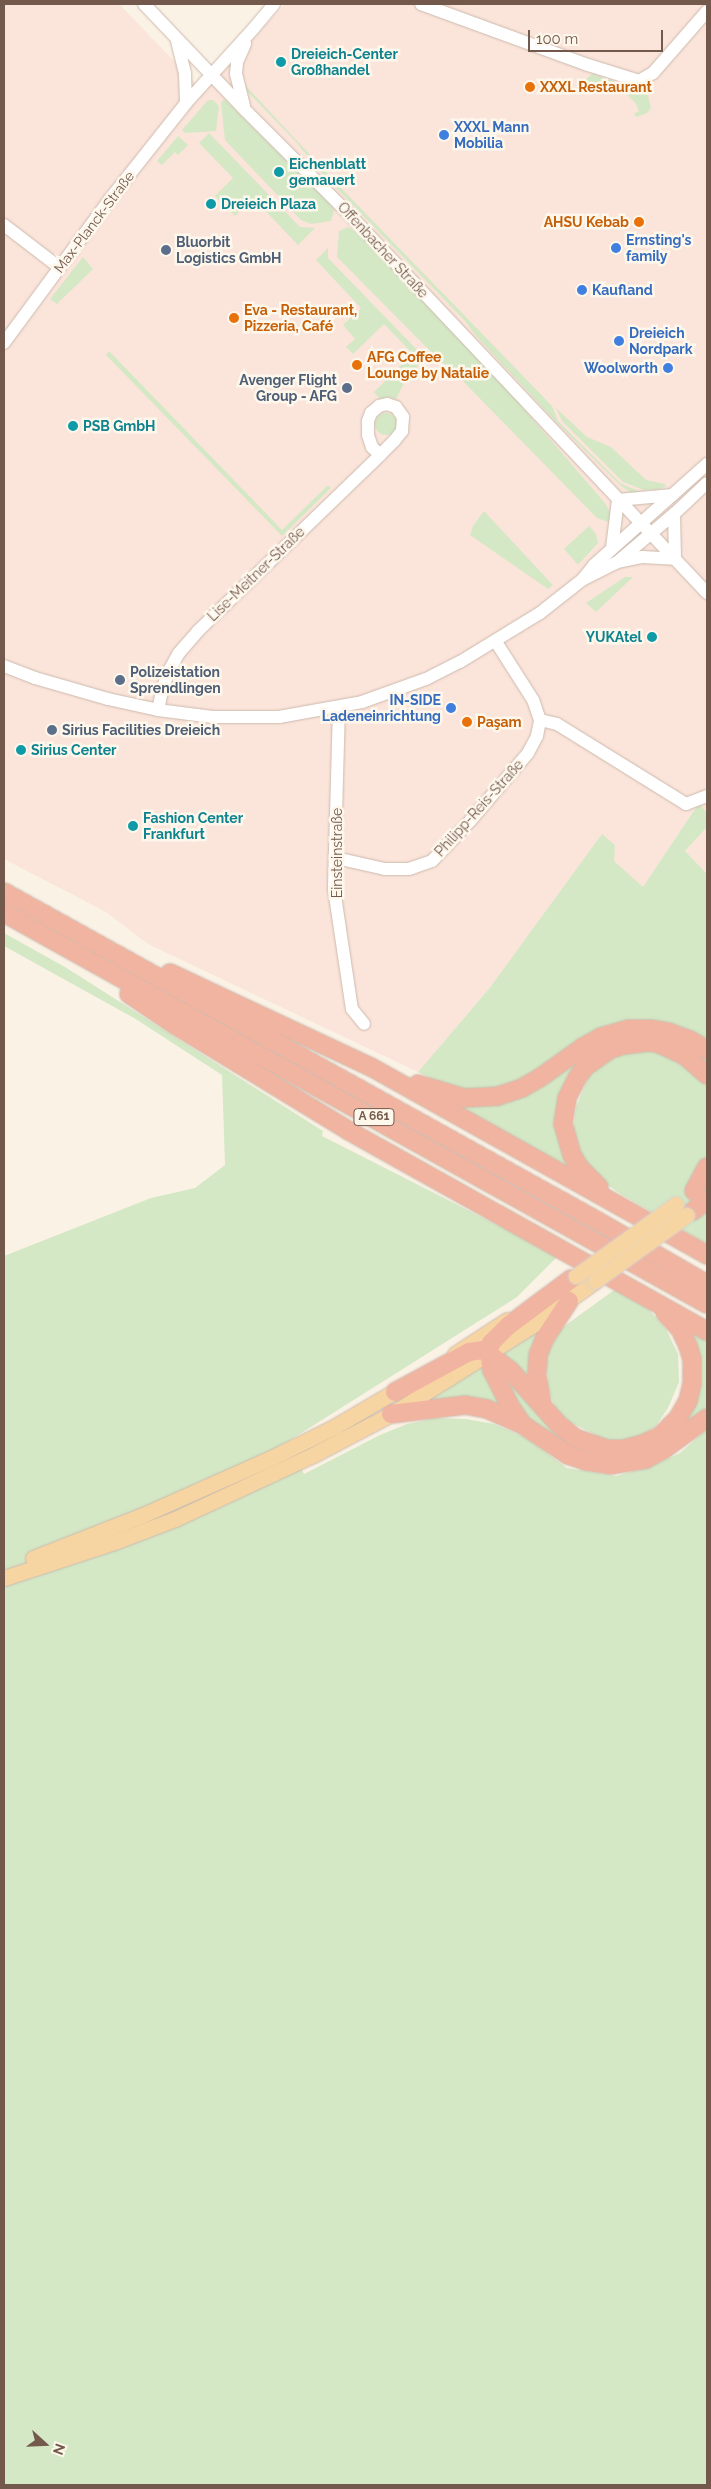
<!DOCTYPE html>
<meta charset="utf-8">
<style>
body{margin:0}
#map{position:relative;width:711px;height:2489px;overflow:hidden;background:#fbf2e6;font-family:Raleway,sans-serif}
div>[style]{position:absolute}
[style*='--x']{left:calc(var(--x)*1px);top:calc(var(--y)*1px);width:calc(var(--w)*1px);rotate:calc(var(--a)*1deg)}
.commercial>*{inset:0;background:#fbe4da}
.green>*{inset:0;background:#d4e8c5}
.round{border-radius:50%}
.roads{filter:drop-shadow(0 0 1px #ccbaad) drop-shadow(0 0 1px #ccbaad)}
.minor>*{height:12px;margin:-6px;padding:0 6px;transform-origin:6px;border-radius:6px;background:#fff}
.major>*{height:15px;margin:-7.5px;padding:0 7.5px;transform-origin:7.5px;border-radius:7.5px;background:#f6d5a2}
.highway>*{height:18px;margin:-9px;padding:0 9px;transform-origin:9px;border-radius:9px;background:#f1b4a1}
.bridges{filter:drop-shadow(0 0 1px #d8d1cd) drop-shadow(0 0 1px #d8d1cd)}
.major-bridge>*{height:15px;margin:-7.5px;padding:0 7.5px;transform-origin:7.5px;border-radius:7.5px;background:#f6d5a2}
.dots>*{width:14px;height:14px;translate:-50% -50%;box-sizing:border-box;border:2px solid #fef7ec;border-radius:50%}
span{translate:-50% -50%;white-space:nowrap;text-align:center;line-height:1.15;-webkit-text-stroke:5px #fef7ec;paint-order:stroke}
.shield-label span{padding:1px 4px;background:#fef7ec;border:1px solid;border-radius:4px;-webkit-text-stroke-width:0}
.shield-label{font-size:12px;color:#73594c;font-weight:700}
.culture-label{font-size:14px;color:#0d838f;font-weight:700}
.left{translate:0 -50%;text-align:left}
.right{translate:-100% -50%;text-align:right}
.food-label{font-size:14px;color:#c56008;font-weight:700}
.shop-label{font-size:14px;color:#366cbe;font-weight:700}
.street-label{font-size:14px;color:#73594c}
.service-label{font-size:14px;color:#4e5e75;font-weight:700}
.frame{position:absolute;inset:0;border:5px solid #73594c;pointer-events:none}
.north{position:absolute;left:20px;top:2419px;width:50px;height:50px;-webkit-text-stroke:4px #fef7ec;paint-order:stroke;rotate:110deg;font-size:14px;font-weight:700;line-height:20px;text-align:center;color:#73594c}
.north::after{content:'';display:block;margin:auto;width:18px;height:22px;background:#73594c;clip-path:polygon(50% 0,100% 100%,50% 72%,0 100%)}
.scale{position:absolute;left:528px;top:30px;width:135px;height:22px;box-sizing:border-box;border:2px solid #73594c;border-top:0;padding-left:6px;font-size:15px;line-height:18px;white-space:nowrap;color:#73594c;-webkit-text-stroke:4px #fef7ec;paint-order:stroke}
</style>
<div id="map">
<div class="commercial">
<div style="clip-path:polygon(4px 4px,119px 4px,204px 92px,285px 4px,707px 4px,707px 813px,698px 804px,643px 888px,613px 861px,614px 845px,602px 835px,488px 990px,418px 1072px,148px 944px,106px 912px,4px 859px)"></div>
<div style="clip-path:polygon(707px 827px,707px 874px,685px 851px)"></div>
</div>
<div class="green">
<div style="clip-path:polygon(592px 74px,644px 91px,648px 96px,651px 108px,647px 113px,637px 117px,634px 114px,639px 111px,636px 104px,625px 92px,609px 85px,608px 90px,598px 89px,597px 84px,584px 87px,586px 79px)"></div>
<div style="clip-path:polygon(244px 84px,339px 186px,552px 406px,558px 421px,620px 483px,645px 494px,632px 493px,621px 486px,557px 423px,477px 337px,464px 320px,318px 169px,297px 143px,248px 92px)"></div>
<div style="clip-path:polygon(224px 99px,332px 205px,334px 211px,331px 221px,311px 224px,301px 220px,225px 140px,221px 103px)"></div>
<div style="clip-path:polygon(208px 100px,213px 100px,219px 106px,216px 131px,185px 133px,182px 130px)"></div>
<div style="clip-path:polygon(209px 133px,300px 227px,315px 228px,298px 245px,253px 198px,235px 216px,215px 196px,233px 178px,199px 143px)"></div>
<div style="clip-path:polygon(178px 136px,188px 145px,178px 155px,175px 152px,162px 165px,157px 161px)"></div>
<div style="clip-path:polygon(348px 227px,364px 237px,490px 370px,605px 503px,611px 514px,612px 523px,597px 518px,451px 369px,439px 360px,337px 257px,339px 231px)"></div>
<div style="clip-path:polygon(328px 248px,328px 258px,425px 358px,406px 379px,396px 399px,388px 397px,380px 399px,374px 392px,413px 354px,384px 324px,353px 354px,346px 347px,355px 339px,343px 325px,361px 308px,316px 260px)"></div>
<div style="clip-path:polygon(83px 257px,93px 269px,57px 304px,50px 299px)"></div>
<div style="clip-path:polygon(109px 351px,282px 530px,328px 485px,331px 488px,282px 536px,106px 355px)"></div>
<div style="clip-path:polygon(556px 408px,587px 437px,611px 447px,646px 480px,665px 484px,666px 486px,660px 489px,644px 490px,623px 482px,562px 421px)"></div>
<div class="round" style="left:375px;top:413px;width:22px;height:22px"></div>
<div style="clip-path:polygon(484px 511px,550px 582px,553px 585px,548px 589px,470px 535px,473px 526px)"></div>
<div style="clip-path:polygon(589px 526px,596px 534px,598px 543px,578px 565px,564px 549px)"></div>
<div style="clip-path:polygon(625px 577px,633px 577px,596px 612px,586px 603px)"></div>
<div style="clip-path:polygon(699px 803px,707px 813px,707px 827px,685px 851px,707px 874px,707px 1244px,622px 1195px,599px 1179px,583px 1161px,573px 1133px,576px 1107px,590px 1073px,565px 1093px,580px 1175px,455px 1106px,514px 1084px,486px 1091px,461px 1092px,418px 1072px,488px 990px,602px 834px,615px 845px,614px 861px,643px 887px)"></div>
<div style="clip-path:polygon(4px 933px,65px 967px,323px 1131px,322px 1136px,558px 1256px,517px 1297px,287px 1442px,304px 1474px,380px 1435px,407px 1424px,436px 1418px,466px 1419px,494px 1424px,527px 1438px,567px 1468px,616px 1476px,652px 1466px,680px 1453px,707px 1429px,707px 2485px,4px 2485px,4px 1256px,151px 1198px,195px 1188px,225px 1165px,222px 1075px,134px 1018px,4px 946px)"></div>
<div style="clip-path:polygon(617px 1288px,644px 1304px,666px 1329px,678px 1354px,679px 1382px,668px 1408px,655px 1427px,636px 1439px,607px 1441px,570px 1422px,555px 1408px,549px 1391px,546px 1357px,559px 1330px)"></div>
<div style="clip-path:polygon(678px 1318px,707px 1335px,707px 1415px,622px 1459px,571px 1451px,528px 1420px,497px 1365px,555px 1427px,613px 1455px,690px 1410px)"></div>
<div style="clip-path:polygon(543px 1326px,536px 1392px,502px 1354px)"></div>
<div style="clip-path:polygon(482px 1367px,486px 1368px,508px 1411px,431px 1402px,429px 1397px)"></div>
</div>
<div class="roads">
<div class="minor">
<div style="--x:144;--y:4;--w:148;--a:46.4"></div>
<div style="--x:246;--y:111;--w:144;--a:45"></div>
<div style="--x:348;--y:213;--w:523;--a:46.63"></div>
<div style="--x:421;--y:4;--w:178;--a:20.1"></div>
<div style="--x:588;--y:65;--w:53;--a:17.4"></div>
<div style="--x:639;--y:81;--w:16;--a:-30"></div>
<div style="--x:653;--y:73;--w:82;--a:-48.9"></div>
<div style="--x:177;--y:41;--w:34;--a:76"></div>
<div style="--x:185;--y:74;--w:29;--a:88"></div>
<div style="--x:244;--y:106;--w:33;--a:-104"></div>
<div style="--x:236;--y:74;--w:12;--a:-85"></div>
<div style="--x:237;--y:62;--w:20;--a:-66"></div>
<div style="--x:4;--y:225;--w:69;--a:37.4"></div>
<div style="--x:4;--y:343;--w:179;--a:-53.6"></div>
<div style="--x:110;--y:199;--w:122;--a:-51.6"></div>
<div style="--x:186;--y:103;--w:101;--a:-47.8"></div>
<div style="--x:254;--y:28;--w:31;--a:-50"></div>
<div style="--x:618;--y:500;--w:55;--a:-5.2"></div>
<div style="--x:674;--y:514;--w:45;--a:88.7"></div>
<div style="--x:612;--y:548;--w:48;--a:-82.9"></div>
<div style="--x:618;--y:562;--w:25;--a:-12"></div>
<div style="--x:642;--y:557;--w:33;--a:3"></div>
<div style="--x:584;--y:579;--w:36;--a:-27"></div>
<div style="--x:616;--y:563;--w:76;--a:-40.2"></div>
<div style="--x:674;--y:514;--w:45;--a:-43.2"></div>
<div style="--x:4;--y:666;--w:33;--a:21"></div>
<div style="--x:35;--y:678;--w:76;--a:16"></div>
<div style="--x:108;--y:699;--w:51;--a:12.4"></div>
<div style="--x:158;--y:710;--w:55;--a:7.3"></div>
<div style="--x:213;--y:717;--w:66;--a:0"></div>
<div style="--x:279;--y:717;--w:84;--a:-10.2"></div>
<div style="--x:362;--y:702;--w:68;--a:-19.8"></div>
<div style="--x:426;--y:679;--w:38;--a:-27"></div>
<div style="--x:460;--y:662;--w:94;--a:-31.5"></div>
<div style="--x:540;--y:613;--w:53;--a:-38.2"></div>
<div style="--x:582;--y:580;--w:19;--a:-51"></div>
<div style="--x:594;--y:565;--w:152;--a:-41.8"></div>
<div style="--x:339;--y:707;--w:182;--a:91.6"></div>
<div style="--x:334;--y:889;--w:121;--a:81.5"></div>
<div style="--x:352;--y:1009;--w:19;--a:51"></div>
<div style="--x:158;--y:710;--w:24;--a:-78"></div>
<div style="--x:163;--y:687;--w:19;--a:-69"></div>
<div style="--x:170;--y:669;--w:18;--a:-61"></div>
<div style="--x:179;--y:653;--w:29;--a:-49"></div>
<div style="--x:198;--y:631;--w:253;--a:-44"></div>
<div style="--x:380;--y:455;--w:20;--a:-45"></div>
<div style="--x:394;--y:441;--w:13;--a:-51"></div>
<div style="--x:402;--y:431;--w:14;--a:-86"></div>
<div style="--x:403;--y:417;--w:12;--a:-125"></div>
<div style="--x:396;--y:407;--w:9;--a:-162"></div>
<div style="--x:387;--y:404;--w:8;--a:166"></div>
<div style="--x:379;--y:406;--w:11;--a:139"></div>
<div style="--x:371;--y:413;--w:9;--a:111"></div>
<div style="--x:368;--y:421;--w:14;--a:90"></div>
<div style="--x:368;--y:435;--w:13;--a:72"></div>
<div style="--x:372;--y:447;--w:11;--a:45"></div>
<div style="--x:540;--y:720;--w:17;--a:13"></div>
<div style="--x:557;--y:724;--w:152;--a:31.8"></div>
<div style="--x:686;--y:804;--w:22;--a:-21"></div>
<div style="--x:336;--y:858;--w:50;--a:12.7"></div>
<div style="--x:385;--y:869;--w:24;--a:0"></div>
<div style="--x:409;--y:869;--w:24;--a:-19"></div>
<div style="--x:432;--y:861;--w:55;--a:-46.5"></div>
<div style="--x:470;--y:821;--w:89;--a:-49.5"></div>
<div style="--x:528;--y:753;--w:19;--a:-62"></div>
<div style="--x:537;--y:736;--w:16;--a:-79"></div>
<div style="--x:540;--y:720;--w:21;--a:-109"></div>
<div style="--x:533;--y:700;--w:69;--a:-122.5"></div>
</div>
<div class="major">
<div style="--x:455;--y:1354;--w:62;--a:-33.2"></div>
<div style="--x:33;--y:1558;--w:120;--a:-21.4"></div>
<div style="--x:145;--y:1514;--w:140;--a:-24"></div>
<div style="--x:273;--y:1457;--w:68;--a:-26.2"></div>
<div style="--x:334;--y:1427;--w:81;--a:-30.4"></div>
<div style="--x:4;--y:1578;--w:119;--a:-18.1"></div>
<div style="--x:117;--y:1541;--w:62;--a:-20.8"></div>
<div style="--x:175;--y:1519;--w:152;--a:-24.9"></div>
<div style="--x:313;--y:1455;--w:88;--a:-27.7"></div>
<div style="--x:391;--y:1414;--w:68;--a:-31.8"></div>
<div style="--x:449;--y:1378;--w:109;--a:-32.2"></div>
<div style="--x:541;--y:1320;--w:67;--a:-35.8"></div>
</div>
<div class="highway">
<div style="--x:4;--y:892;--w:677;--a:28.99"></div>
<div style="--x:596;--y:1220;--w:128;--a:30"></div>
<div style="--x:4;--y:913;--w:804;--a:29.08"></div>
<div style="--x:170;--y:973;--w:222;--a:25.1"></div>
<div style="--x:371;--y:1067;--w:385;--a:29.2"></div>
<div style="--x:129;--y:994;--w:55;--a:34"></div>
<div style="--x:175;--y:1025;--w:204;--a:31.3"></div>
<div style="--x:349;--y:1131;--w:410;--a:29.2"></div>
<div style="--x:418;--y:1084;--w:48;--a:16.9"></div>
<div style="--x:464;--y:1098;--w:34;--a:-3"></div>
<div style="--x:498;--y:1096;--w:25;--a:-18"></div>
<div style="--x:522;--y:1088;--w:22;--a:-30"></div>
<div style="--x:541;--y:1077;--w:52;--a:-35.5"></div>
<div style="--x:583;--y:1047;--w:21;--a:-29"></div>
<div style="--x:601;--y:1037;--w:29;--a:-16"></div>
<div style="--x:629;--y:1029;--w:21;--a:0"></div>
<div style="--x:650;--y:1029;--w:18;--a:9"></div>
<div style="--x:668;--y:1032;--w:23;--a:20"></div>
<div style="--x:690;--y:1040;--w:20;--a:30"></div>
<div style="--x:599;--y:1187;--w:27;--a:-135"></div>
<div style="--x:580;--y:1168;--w:15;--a:-122"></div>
<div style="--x:572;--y:1155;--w:32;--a:-106"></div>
<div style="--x:563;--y:1124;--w:26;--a:-81"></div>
<div style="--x:567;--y:1098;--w:22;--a:-63"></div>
<div style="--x:577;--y:1078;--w:14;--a:-54"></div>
<div style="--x:585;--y:1067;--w:32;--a:-35"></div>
<div style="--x:611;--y:1049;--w:14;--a:-17"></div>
<div style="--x:624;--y:1045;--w:25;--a:-7"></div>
<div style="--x:649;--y:1042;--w:11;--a:10"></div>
<div style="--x:660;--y:1044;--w:26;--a:25"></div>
<div style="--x:684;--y:1055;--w:30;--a:41"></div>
<div style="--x:694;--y:1191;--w:27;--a:-62"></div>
<div style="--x:693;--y:1211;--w:18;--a:-38"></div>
<div style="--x:571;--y:1279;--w:79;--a:143.3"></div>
<div style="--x:508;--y:1326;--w:24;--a:135"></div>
<div style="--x:491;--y:1343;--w:9;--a:103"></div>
<div style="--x:489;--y:1352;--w:18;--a:81"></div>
<div style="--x:492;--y:1370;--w:40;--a:63.4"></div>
<div style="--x:510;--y:1406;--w:23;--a:56"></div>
<div style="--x:523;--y:1425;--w:54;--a:33.7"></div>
<div style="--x:568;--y:1455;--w:18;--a:19"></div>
<div style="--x:585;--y:1461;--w:25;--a:9"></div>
<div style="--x:610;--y:1465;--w:36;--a:-9"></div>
<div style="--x:646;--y:1459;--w:19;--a:-28"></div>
<div style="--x:663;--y:1450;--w:54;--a:-36"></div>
<div style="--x:395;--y:1392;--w:84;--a:-28.4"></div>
<div style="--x:469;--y:1352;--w:15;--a:-8"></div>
<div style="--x:484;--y:1350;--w:34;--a:38"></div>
<div style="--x:511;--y:1371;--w:71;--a:48.4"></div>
<div style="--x:558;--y:1424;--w:22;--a:39"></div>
<div style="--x:575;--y:1438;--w:34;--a:19"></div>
<div style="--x:607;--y:1449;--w:17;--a:0"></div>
<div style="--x:624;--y:1449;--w:20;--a:-15"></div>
<div style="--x:643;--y:1444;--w:19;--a:-25"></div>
<div style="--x:660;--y:1436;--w:25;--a:-45"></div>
<div style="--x:678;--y:1418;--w:20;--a:-60"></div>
<div style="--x:688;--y:1401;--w:17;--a:-77"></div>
<div style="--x:692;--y:1384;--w:25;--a:-90"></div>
<div style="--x:692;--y:1359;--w:14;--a:-107"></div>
<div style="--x:688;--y:1346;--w:19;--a:-115"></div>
<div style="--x:680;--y:1329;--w:22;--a:-133"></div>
<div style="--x:542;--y:1404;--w:29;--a:-100"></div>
<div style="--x:537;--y:1375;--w:20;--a:-87"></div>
<div style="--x:538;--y:1355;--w:18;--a:-68"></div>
<div style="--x:545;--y:1338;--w:44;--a:-57"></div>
<div style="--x:391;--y:1414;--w:75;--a:-6.9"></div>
<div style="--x:465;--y:1405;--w:22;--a:10"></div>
<div style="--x:487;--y:1409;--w:37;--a:24"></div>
</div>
</div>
<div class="bridges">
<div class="major-bridge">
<div style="--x:576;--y:1276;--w:123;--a:-35.8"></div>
<div style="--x:595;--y:1281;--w:113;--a:-35.7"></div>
</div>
</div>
<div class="dots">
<div style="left:281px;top:62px;background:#0f9aa8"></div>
<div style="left:530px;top:87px;background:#e8710a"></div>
<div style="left:444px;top:135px;background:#3f7fe0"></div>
<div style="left:279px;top:172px;background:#0f9aa8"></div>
<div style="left:211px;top:204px;background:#0f9aa8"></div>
<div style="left:639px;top:222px;background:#e8710a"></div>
<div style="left:616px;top:248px;background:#3f7fe0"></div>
<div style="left:166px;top:250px;background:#5c6f8a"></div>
<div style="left:582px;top:290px;background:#3f7fe0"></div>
<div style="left:234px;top:318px;background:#e8710a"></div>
<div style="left:619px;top:341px;background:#3f7fe0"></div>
<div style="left:357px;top:365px;background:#e8710a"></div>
<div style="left:668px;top:368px;background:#3f7fe0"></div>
<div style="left:347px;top:388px;background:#5c6f8a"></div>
<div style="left:73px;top:426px;background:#0f9aa8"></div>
<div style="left:652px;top:637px;background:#0f9aa8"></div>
<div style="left:120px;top:680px;background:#5c6f8a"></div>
<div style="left:451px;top:708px;background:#3f7fe0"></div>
<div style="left:467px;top:722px;background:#e8710a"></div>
<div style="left:52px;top:730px;background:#5c6f8a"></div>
<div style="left:21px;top:750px;background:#0f9aa8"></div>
<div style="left:133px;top:826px;background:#0f9aa8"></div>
</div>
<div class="shield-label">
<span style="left:374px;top:1117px">A 661</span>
</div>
<div class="culture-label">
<span class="left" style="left:291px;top:62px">Dreieich-Center<br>Großhandel</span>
<span class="left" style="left:289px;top:172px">Eichenblatt<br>gemauert</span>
<span class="left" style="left:221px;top:204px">Dreieich Plaza</span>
<span class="left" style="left:83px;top:426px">PSB GmbH</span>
<span class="right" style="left:642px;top:637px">YUKAtel</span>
<span class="left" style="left:31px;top:750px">Sirius Center</span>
<span class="left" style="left:143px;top:826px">Fashion Center<br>Frankfurt</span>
</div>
<div class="food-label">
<span class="left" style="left:540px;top:87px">XXXL Restaurant</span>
<span class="right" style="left:629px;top:222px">AHSU Kebab</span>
<span class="left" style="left:244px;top:318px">Eva - Restaurant,<br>Pizzeria, Café</span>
<span class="left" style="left:367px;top:365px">AFG Coffee<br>Lounge by Natalie</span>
<span class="left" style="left:477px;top:722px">Paşam</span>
</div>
<div class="shop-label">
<span class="left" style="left:454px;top:135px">XXXL Mann<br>Mobilia</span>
<span class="left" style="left:626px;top:248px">Ernsting's<br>family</span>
<span class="left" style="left:592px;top:290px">Kaufland</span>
<span class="left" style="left:629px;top:341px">Dreieich<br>Nordpark</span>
<span class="right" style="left:658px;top:368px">Woolworth</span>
<span class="right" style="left:441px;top:708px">IN-SIDE<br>Ladeneinrichtung</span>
</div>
<div class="street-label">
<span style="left:94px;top:222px;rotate:-53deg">Max-Planck-Straße</span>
<span style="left:383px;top:250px;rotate:47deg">Offenbacher Straße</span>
<span style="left:256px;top:574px;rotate:-44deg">Lise-Meitner-Straße</span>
<span style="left:479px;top:808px;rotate:-48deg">Philipp-Reis-Straße</span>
<span style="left:337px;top:853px;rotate:-90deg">Einsteinstraße</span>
</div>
<div class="service-label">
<span class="left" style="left:176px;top:250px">Bluorbit<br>Logistics GmbH</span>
<span class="right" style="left:337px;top:388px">Avenger Flight<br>Group - AFG</span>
<span class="left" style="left:130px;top:680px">Polizeistation<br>Sprendlingen</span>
<span class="left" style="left:62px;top:730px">Sirius Facilities Dreieich</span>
</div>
<div class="frame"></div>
<div class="north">N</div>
<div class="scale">100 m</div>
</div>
